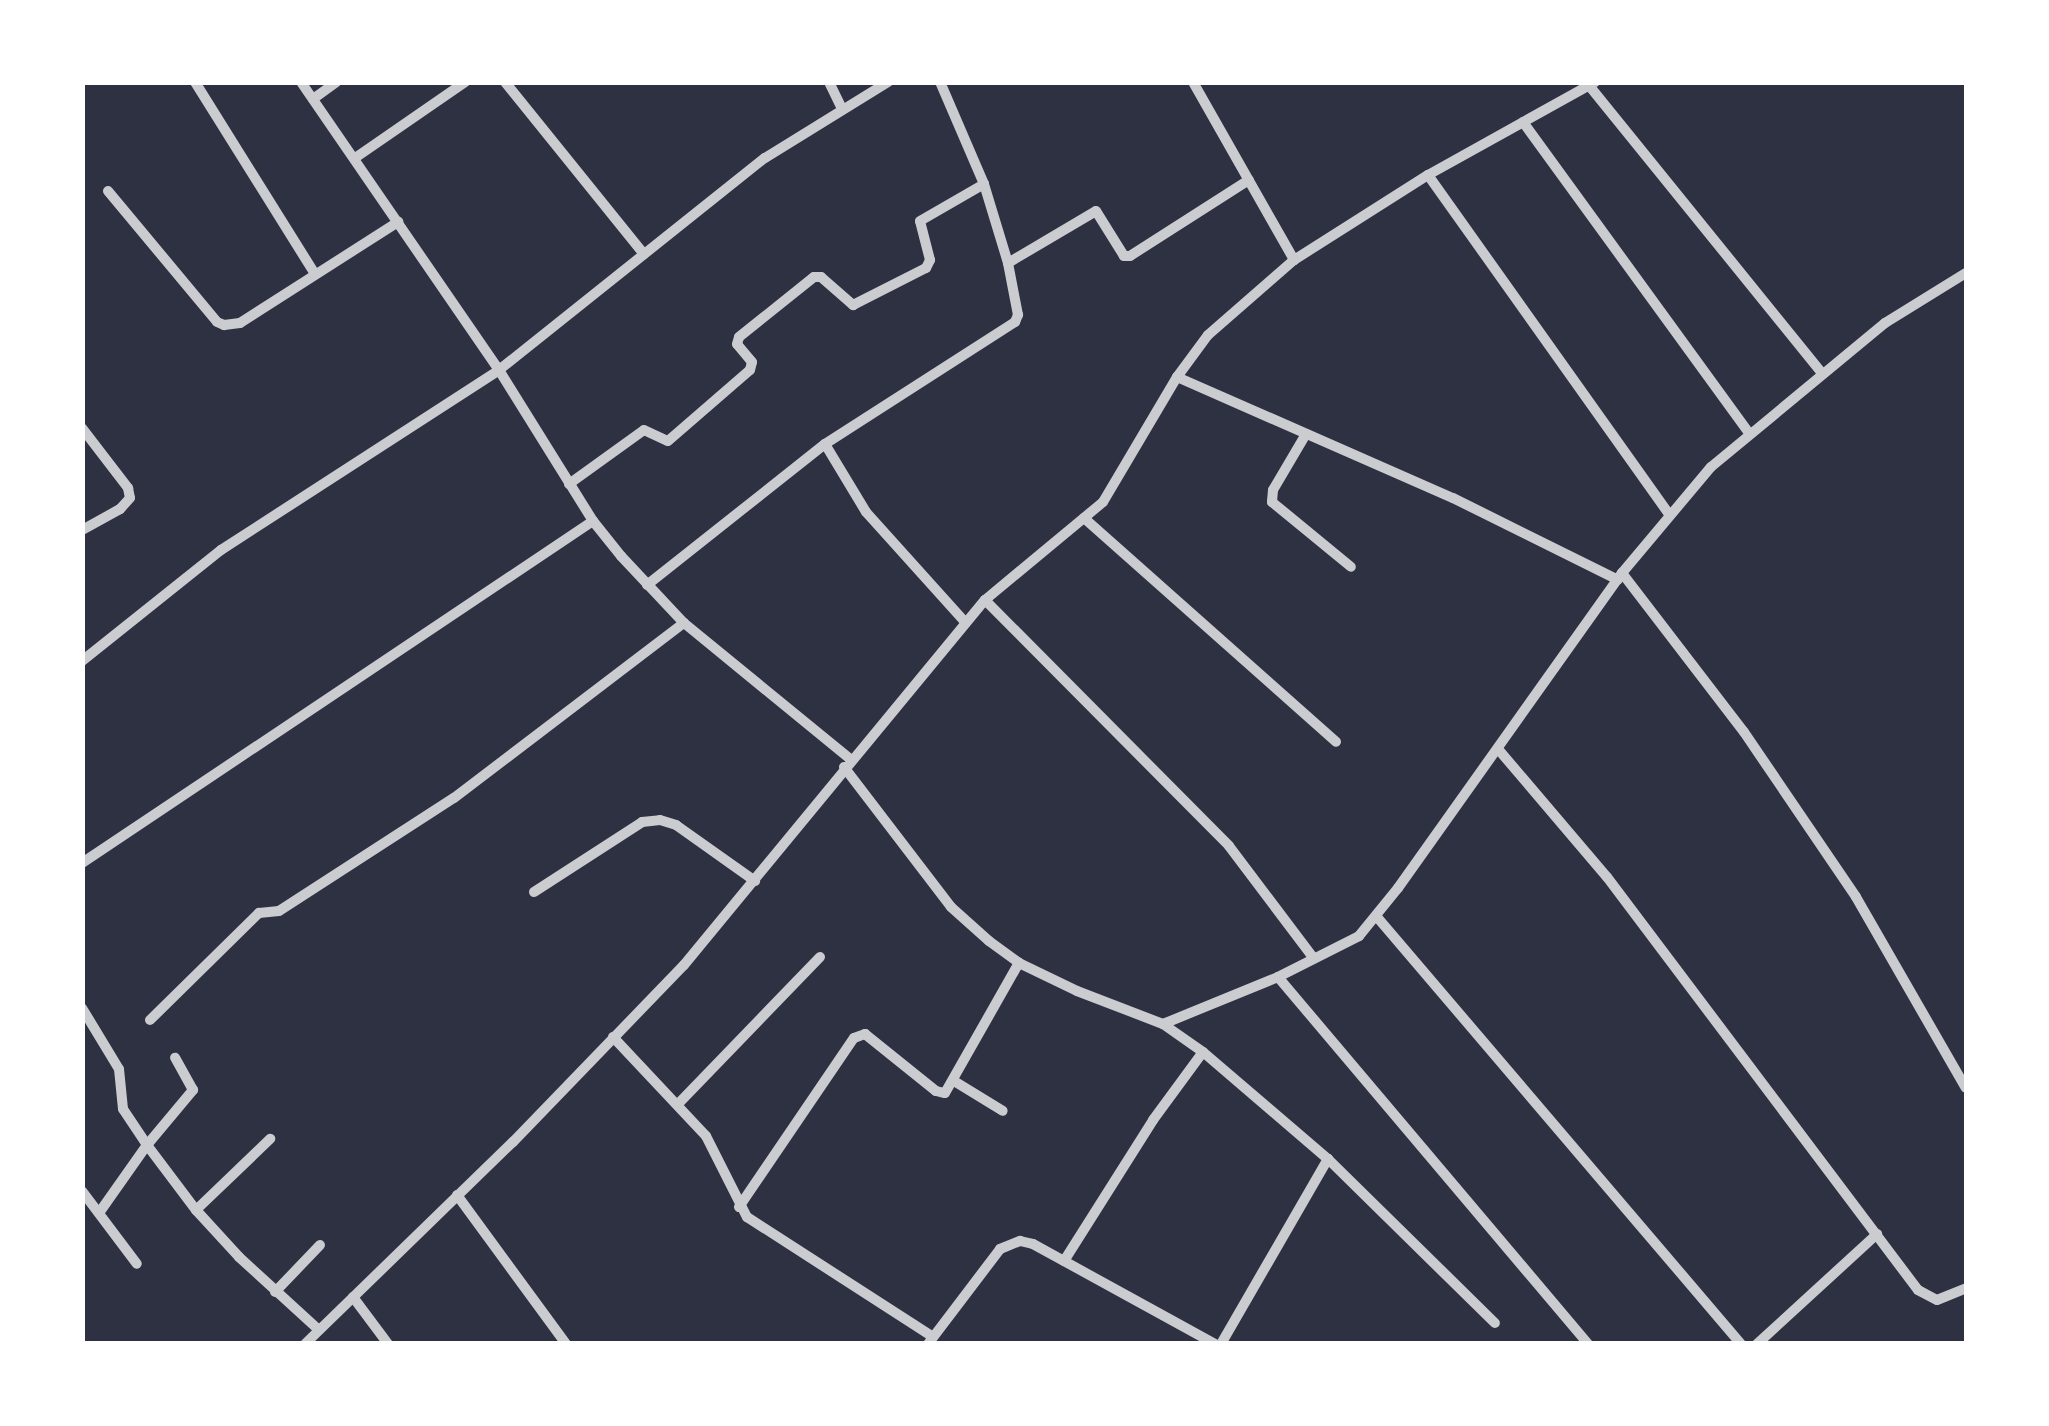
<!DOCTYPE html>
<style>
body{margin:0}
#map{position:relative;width:2049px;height:1426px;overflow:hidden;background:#2d3142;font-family:Cabin,sans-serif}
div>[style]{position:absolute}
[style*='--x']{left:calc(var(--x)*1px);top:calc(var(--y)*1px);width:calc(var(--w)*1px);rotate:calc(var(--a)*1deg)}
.minor>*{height:10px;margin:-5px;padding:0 5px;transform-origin:5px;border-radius:5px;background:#caccd0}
span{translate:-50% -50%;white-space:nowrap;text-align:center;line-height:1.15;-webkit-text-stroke:9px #fff;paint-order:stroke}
.frame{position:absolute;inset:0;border:85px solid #fff;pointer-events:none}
</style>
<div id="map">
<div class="minor">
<div style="--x:195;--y:82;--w:226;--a:58"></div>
<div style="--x:301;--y:82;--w:349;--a:55.5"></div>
<div style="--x:499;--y:370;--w:178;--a:58.1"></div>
<div style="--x:593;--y:521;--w:45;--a:51.3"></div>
<div style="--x:621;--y:556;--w:92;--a:46.8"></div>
<div style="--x:684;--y:623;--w:215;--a:39.3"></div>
<div style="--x:505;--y:82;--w:221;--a:51.1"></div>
<div style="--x:829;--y:82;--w:30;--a:64"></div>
<div style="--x:1193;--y:82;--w:205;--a:60.4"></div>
<div style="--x:1587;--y:83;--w:373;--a:51"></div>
<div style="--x:313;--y:99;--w:29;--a:-36"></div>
<div style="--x:1523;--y:122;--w:384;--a:54"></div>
<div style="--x:355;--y:158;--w:134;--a:-34.6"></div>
<div style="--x:1428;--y:175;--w:416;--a:54.6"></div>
<div style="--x:108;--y:191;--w:170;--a:50.2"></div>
<div style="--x:217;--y:322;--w:8;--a:23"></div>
<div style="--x:224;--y:325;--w:16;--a:-7"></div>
<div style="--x:240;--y:323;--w:188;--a:-32.6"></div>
<div style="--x:1008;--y:263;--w:102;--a:-30.6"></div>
<div style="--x:1096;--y:211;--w:53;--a:58.1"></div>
<div style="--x:1124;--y:256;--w:6;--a:0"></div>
<div style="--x:1130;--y:256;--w:141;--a:-32.6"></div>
<div style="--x:1177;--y:377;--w:301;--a:23.7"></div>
<div style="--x:1453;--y:498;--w:184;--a:26.4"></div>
<div style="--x:82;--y:428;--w:76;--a:52.5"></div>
<div style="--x:128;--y:488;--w:10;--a:79"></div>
<div style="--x:130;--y:498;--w:15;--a:132"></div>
<div style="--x:120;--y:509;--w:43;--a:151.1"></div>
<div style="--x:1306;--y:434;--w:65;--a:120.5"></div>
<div style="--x:1273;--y:490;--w:12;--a:95"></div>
<div style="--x:1272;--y:502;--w:102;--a:39.4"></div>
<div style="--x:825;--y:444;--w:79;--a:58.9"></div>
<div style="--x:866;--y:512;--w:149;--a:48"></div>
<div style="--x:569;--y:484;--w:92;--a:-35.8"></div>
<div style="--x:644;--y:430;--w:26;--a:25"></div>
<div style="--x:668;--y:441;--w:108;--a:-40.9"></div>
<div style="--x:750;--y:370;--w:8;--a:-76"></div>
<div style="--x:752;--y:362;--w:23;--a:-130"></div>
<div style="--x:737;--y:344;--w:7;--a:-74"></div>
<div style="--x:739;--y:337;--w:96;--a:-38.7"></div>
<div style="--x:814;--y:277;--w:7;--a:0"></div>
<div style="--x:821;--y:277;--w:43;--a:41.2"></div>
<div style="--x:853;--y:305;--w:82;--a:-26.9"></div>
<div style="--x:926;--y:268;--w:9;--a:-63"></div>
<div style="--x:930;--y:260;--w:40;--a:-104.4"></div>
<div style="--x:920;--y:221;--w:74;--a:-30"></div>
<div style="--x:1084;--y:518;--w:337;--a:41.6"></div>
<div style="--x:1622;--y:573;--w:200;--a:52.5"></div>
<div style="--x:1744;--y:732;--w:199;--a:55.8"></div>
<div style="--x:1856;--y:897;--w:220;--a:60.1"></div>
<div style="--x:647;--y:585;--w:227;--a:-38.4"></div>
<div style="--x:825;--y:444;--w:226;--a:-32.7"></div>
<div style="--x:1015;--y:322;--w:8;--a:-67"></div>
<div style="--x:1018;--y:315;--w:53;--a:-100.9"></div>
<div style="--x:1008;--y:263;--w:83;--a:-106.9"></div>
<div style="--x:984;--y:184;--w:111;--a:-113.3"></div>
<div style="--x:985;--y:600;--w:346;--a:45.2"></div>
<div style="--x:1229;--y:846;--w:141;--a:53"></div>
<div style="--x:82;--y:661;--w:178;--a:-38.6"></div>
<div style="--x:221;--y:550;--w:331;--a:-32.9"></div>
<div style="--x:499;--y:370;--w:340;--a:-38.6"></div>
<div style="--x:765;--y:158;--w:145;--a:-31.7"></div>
<div style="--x:1498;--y:749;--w:168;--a:49.6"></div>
<div style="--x:1607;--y:877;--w:517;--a:53.02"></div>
<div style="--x:1918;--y:1290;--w:21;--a:28"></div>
<div style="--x:1937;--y:1300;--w:31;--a:-22"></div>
<div style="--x:844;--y:767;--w:176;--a:52.6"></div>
<div style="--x:951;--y:907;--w:51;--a:41.8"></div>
<div style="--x:989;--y:941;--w:37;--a:36"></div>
<div style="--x:1019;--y:963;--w:64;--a:25.8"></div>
<div style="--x:1077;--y:991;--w:92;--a:21"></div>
<div style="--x:1163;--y:1024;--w:49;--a:35"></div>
<div style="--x:1203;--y:1052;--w:165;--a:40.6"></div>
<div style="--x:1328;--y:1159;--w:234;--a:44.5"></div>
<div style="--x:82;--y:863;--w:615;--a:-33.79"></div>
<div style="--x:534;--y:892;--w:129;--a:-32.9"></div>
<div style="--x:642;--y:822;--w:18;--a:-6"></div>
<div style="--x:660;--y:820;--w:17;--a:17"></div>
<div style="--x:676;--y:825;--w:97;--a:35.3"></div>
<div style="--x:1377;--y:917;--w:561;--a:49.55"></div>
<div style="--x:1278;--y:977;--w:480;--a:49.8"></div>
<div style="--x:82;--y:1008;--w:71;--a:58.8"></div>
<div style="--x:119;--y:1069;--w:40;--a:84.3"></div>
<div style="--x:123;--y:1109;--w:43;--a:56.3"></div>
<div style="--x:147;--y:1145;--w:81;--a:53"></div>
<div style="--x:196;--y:1210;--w:64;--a:47.5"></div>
<div style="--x:239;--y:1257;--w:108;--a:42.4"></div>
<div style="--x:150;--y:1020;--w:153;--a:-44.5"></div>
<div style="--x:259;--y:913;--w:20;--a:-6"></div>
<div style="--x:279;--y:911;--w:208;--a:-32.9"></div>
<div style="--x:454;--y:798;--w:289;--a:-37.3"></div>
<div style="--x:1163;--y:1024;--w:124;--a:-22.2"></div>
<div style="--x:1278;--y:977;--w:91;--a:-26.8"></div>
<div style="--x:1359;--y:936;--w:62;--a:-50.9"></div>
<div style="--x:1398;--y:888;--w:387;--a:-54.6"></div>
<div style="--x:1622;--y:573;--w:138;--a:-50"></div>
<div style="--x:1711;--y:467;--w:226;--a:-39.6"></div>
<div style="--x:1885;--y:323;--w:95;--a:-31.7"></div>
<div style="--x:613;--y:1037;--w:136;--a:46.8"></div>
<div style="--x:706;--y:1136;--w:91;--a:63.2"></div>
<div style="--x:747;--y:1217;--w:221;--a:32.8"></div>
<div style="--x:954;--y:1081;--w:57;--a:31.5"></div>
<div style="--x:679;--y:1103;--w:203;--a:-46"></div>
<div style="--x:82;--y:1191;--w:91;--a:53"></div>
<div style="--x:457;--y:1195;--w:185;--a:53.8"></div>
<div style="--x:739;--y:1207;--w:204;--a:-55.8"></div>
<div style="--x:854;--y:1038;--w:12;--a:-20"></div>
<div style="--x:865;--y:1034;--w:91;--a:38.8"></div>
<div style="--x:936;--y:1091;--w:9;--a:13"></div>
<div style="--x:945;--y:1093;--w:150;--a:-60.4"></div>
<div style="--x:196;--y:1210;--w:103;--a:-43.8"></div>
<div style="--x:99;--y:1213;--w:83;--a:-54.8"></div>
<div style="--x:147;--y:1145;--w:72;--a:-50.1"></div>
<div style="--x:193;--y:1090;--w:37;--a:-119"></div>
<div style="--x:1064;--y:1261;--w:167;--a:-57.7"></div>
<div style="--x:1153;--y:1120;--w:84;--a:-53.7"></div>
<div style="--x:275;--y:1292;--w:65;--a:-46.2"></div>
<div style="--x:353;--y:1297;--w:59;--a:53.3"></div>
<div style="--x:305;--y:1344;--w:290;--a:-44.2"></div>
<div style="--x:513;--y:1142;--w:246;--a:-46"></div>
<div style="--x:684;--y:965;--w:473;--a:-50.5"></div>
<div style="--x:985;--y:600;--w:153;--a:-39.7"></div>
<div style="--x:1103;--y:502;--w:145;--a:-59.4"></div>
<div style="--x:1177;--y:377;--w:52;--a:-53.6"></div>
<div style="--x:1208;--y:335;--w:114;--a:-41.1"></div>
<div style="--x:1294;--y:260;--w:159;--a:-32.4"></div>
<div style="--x:1428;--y:175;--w:191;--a:-29.1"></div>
<div style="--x:928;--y:1344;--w:119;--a:-52.8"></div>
<div style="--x:1000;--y:1249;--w:22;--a:-22"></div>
<div style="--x:1020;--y:1241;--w:13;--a:13"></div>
<div style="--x:1033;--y:1244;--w:208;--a:28.8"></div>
<div style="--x:1221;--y:1344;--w:214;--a:-60"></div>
<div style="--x:1757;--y:1344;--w:163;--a:-42.5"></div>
</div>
<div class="frame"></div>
</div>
